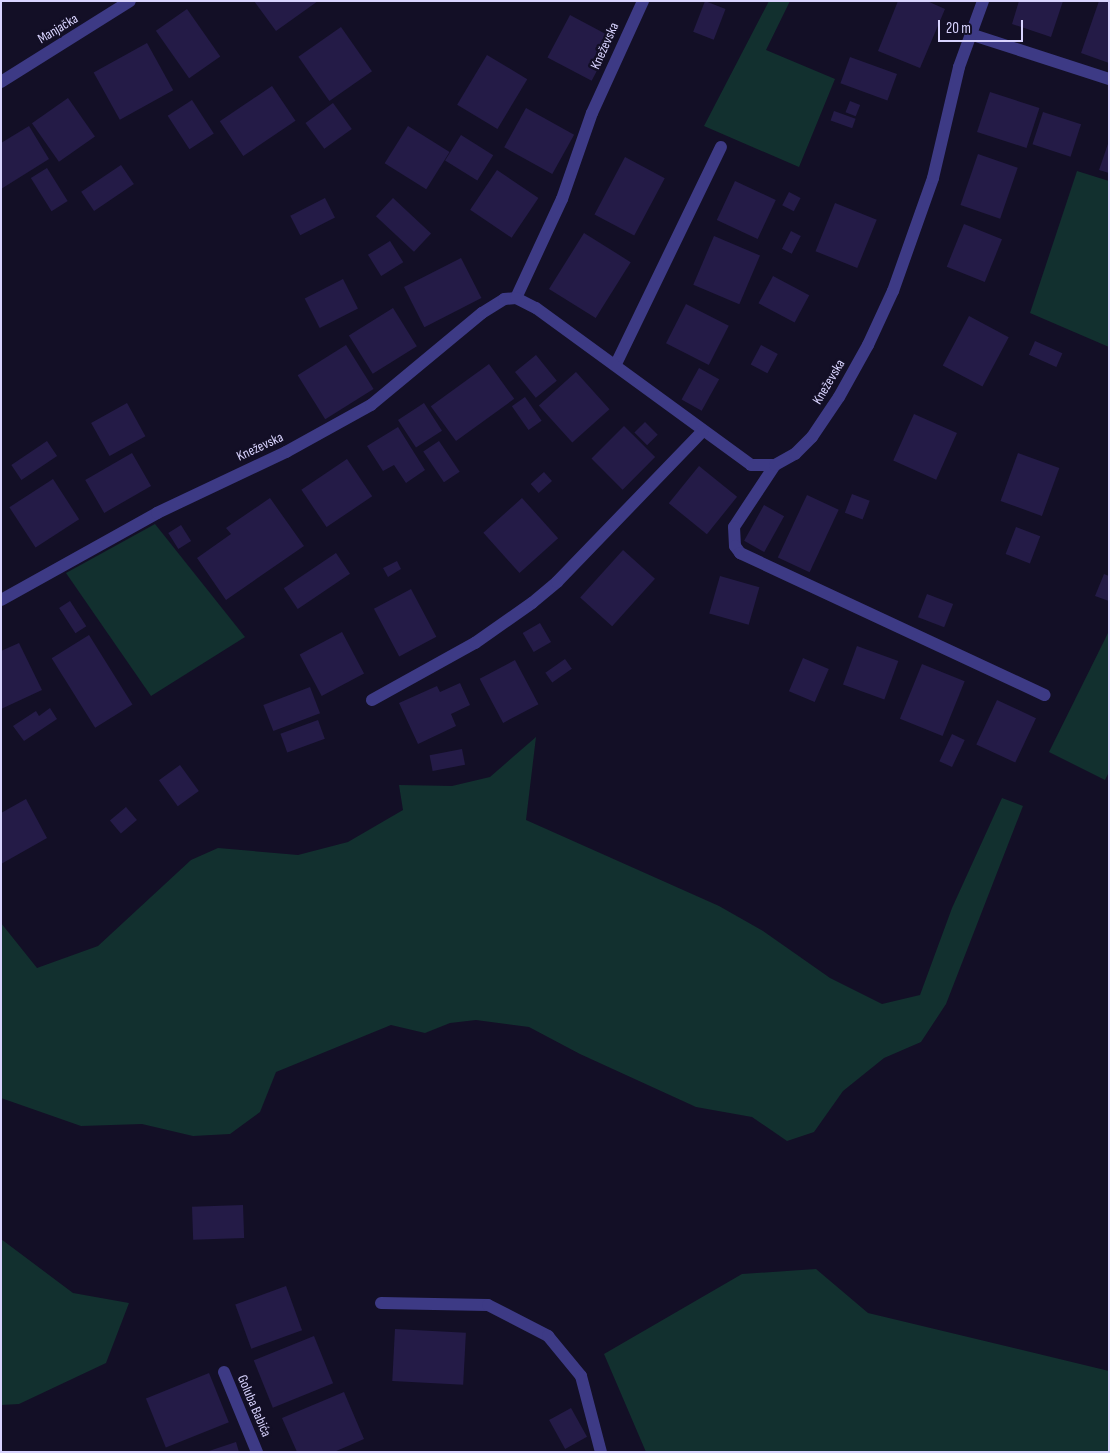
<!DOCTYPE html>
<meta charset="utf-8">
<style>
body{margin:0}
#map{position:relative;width:1110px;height:1453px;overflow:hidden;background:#130f26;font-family:"Sofia Sans Condensed",sans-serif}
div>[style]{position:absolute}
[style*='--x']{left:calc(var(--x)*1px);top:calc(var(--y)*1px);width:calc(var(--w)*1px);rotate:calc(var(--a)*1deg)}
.green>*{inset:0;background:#12302f}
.building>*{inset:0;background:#241b47;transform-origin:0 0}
.minor>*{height:12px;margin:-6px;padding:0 6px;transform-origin:6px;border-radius:6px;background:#3d3a85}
span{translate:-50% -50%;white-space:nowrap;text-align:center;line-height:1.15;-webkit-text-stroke:5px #130f26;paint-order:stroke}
.street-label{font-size:14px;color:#d9d4ff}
.frame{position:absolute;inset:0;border:2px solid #d9d4ff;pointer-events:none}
.scale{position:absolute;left:938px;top:20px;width:85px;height:22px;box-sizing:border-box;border:2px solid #d9d4ff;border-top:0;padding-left:6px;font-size:15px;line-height:18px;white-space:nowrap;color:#d9d4ff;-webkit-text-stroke:4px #130f26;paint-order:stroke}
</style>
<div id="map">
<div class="green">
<div style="clip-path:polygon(769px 1px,790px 1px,766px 50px,835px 79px,799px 167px,704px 126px)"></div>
<div style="clip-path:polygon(1077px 171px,1109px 181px,1109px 347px,1030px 313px)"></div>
<div style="clip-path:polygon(155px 524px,245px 637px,151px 696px,66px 573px)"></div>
<div style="clip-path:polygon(1109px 631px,1109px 772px,1105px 780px,1049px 752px)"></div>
<div style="clip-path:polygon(536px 737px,526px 820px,719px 906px,763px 931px,830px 978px,882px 1004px,920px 995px,952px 908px,1002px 798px,1023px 806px,946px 1004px,921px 1042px,884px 1058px,843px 1091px,814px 1132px,787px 1141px,752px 1117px,696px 1107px,580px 1054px,529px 1027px,476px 1020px,450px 1023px,425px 1033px,391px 1025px,276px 1072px,260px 1112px,230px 1134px,193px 1136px,142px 1124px,81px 1126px,1px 1098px,1px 923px,37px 968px,98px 946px,191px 860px,218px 848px,298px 855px,348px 842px,403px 810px,399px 785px,452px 786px,490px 777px)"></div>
<div style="clip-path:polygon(1px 1239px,73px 1293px,129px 1303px,106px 1363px,19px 1404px,1px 1405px)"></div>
<div style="clip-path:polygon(816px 1269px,868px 1313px,1109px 1371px,1109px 1452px,646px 1452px,604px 1354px,742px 1274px)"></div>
</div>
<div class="building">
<div style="clip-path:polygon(254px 1px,318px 1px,276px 31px)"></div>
<div style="left:705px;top:1px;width:22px;height:33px;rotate:21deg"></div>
<div style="clip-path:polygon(898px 1px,927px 1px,945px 9px,920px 68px,878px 51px)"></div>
<div style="clip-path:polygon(1019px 1px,1063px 1px,1051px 37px,1012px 24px)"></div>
<div style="clip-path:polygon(1099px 1px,1109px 1px,1109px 63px,1081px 53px)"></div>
<div style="left:187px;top:9px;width:58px;height:38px;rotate:55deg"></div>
<div style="left:570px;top:15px;width:50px;height:48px;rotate:28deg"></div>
<div style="left:341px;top:27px;width:54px;height:52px;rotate:55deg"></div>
<div style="left:147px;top:43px;width:54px;height:61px;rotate:61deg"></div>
<div style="left:487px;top:55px;width:47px;height:58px;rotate:31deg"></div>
<div style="left:850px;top:57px;width:50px;height:28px;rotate:20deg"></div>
<div style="left:272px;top:86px;width:42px;height:63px;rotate:56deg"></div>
<div style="left:990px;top:92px;width:52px;height:42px;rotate:18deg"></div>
<div style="left:68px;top:98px;width:47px;height:44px;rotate:55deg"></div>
<div style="left:192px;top:100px;width:40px;height:29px;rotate:57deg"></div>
<div style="left:850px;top:101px;width:11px;height:12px;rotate:22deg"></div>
<div style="left:333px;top:103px;width:32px;height:34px;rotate:54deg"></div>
<div style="left:526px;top:108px;width:55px;height:45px;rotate:29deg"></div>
<div style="left:834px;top:111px;width:23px;height:10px;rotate:20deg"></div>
<div style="left:1043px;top:112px;width:40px;height:34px;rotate:18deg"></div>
<div style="clip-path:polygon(29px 126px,49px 159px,1px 189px,1px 143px)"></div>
<div style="left:408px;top:126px;width:49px;height:44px;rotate:32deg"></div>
<div style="left:461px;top:135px;width:38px;height:30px;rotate:32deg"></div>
<div style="clip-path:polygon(1109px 141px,1109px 173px,1099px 170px)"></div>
<div style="left:978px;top:154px;width:42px;height:54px;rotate:19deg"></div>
<div style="left:625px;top:157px;width:45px;height:65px;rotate:28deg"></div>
<div style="left:121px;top:165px;width:23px;height:48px;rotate:56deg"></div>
<div style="left:47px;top:168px;width:39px;height:19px;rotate:58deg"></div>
<div style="left:497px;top:170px;width:50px;height:48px;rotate:34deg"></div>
<div style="left:735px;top:181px;width:45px;height:43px;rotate:25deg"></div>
<div style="left:789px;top:192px;width:13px;height:15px;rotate:27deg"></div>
<div style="left:325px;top:198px;width:22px;height:39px;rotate:63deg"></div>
<div style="left:393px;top:198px;width:52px;height:25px;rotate:43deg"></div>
<div style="left:835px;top:203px;width:45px;height:52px;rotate:22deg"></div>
<div style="left:964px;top:224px;width:41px;height:46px;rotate:22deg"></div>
<div style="left:791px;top:231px;width:11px;height:20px;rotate:27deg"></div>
<div style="left:584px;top:233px;width:55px;height:66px;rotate:32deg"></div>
<div style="left:714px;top:236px;width:50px;height:53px;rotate:23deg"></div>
<div style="left:390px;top:241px;width:25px;height:26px;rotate:58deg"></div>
<div style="left:461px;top:258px;width:45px;height:64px;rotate:63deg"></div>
<div style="left:773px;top:276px;width:41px;height:31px;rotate:28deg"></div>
<div style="left:343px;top:279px;width:33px;height:43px;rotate:63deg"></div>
<div style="left:686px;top:304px;width:48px;height:44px;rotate:27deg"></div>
<div style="left:393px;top:308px;width:45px;height:52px;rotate:58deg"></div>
<div style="left:969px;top:316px;width:45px;height:56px;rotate:28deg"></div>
<div style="left:1035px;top:341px;width:30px;height:15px;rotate:24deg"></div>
<div style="left:346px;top:345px;width:52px;height:57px;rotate:58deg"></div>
<div style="left:761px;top:345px;width:19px;height:22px;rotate:28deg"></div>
<div style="left:536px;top:355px;width:33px;height:27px;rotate:51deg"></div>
<div style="left:489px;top:364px;width:43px;height:72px;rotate:54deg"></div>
<div style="left:699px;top:368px;width:23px;height:36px;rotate:29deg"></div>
<div style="left:576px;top:372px;width:50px;height:50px;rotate:48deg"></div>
<div style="left:525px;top:397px;width:29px;height:16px;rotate:55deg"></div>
<div style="left:127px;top:403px;width:38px;height:41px;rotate:61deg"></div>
<div style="left:424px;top:403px;width:33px;height:31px;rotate:57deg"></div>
<div style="left:914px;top:414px;width:47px;height:51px;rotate:24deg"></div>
<div style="left:645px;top:422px;width:18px;height:15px;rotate:45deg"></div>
<div style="left:624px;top:426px;width:44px;height:46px;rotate:45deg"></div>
<div style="clip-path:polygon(398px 427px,425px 470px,406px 483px,394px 465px,383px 471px,367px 446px)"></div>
<div style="left:47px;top:441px;width:18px;height:43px;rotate:56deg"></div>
<div style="left:439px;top:441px;width:37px;height:19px;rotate:56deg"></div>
<div style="left:132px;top:453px;width:38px;height:54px;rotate:60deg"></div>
<div style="left:1018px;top:453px;width:44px;height:51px;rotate:20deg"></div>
<div style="left:347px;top:459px;width:45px;height:55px;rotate:56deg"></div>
<div style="left:699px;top:466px;width:49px;height:48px;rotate:39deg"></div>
<div style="left:544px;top:472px;width:12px;height:18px;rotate:48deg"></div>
<div style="left:53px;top:479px;width:48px;height:52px;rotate:57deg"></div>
<div style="left:852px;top:494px;width:19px;height:20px;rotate:21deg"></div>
<div style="left:807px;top:495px;width:35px;height:69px;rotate:25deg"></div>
<div style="clip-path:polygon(270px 498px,304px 546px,226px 600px,197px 558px,231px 534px,226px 528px)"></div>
<div style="left:522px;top:498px;width:54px;height:52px;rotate:48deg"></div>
<div style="left:764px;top:505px;width:23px;height:41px;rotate:29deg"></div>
<div style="left:181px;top:525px;width:19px;height:15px;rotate:58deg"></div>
<div style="left:1016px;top:527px;width:26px;height:29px;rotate:21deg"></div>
<div style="left:623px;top:550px;width:43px;height:64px;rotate:42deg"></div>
<div style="left:336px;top:553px;width:25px;height:63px;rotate:56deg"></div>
<div style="clip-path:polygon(397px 561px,401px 569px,388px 577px,383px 568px)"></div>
<div style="clip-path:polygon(1104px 574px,1109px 576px,1109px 601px,1095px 596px)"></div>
<div style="left:720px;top:576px;width:41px;height:39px;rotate:16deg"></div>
<div style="left:411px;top:589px;width:54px;height:42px;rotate:62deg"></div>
<div style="left:927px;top:594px;width:28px;height:25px;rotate:21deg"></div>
<div style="left:70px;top:601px;width:30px;height:13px;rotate:57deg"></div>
<div style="left:540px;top:623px;width:22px;height:20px;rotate:60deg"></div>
<div style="left:342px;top:632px;width:47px;height:48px;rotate:62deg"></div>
<div style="left:89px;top:635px;width:82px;height:44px;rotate:58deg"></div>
<div style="clip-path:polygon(19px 643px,42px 690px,1px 709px,1px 651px)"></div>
<div style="left:857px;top:646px;width:44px;height:41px;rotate:20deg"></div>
<div style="left:803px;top:658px;width:28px;height:36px;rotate:23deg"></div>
<div style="left:565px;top:659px;width:12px;height:24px;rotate:55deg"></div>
<div style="left:515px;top:660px;width:50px;height:40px;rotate:62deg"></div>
<div style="left:922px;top:664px;width:46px;height:59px;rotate:22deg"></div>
<div style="clip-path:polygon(460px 683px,470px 705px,451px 714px,456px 726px,418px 744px,399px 703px,437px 686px,440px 692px)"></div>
<div style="left:310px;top:687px;width:28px;height:50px;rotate:69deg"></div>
<div style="left:997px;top:700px;width:43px;height:49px;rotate:25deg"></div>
<div style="clip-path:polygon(50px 708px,57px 719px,24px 741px,13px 726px,36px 711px,39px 716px)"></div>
<div style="left:318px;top:720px;width:20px;height:40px;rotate:70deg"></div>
<div style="left:952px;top:734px;width:14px;height:30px;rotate:25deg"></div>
<div style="left:462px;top:749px;width:16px;height:33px;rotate:79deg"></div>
<div style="left:180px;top:765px;width:32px;height:26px;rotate:54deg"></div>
<div style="clip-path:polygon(26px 799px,47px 838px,1px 864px,1px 813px)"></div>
<div style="left:126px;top:807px;width:17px;height:21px;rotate:50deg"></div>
<div style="left:243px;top:1205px;width:33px;height:51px;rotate:88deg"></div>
<div style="left:286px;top:1286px;width:47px;height:54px;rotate:70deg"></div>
<div style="left:395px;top:1329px;width:71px;height:52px;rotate:3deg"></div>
<div style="left:314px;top:1336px;width:51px;height:65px;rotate:68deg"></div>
<div style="left:209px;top:1373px;width:53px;height:68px;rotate:68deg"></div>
<div style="clip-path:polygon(344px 1392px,364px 1439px,334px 1452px,297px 1452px,282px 1418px)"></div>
<div style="left:571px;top:1408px;width:33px;height:25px;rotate:61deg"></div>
<div style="clip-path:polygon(236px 1442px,239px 1452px,209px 1452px,209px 1451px)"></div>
</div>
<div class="minor">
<div style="--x:973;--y:35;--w:143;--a:17.9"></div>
<div style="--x:1;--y:82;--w:152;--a:-32.1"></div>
<div style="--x:516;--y:298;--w:109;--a:-65.1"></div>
<div style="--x:562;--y:199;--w:91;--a:-70.8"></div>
<div style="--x:592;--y:113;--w:123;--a:-65.5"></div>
<div style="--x:616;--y:364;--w:241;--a:-64.2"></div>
<div style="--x:775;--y:465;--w:74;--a:123.5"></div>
<div style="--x:734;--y:527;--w:19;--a:87"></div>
<div style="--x:735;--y:546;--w:9;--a:54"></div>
<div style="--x:740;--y:553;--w:336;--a:25"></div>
<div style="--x:1;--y:600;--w:179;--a:-29.1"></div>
<div style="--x:157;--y:513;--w:143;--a:-25.3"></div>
<div style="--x:286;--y:452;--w:97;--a:-28.9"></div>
<div style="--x:371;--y:405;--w:144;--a:-39.7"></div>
<div style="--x:482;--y:313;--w:26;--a:-32"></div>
<div style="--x:504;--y:299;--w:12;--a:-5"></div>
<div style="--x:516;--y:298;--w:22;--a:27"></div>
<div style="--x:536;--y:308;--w:266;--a:36.1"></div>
<div style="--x:751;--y:465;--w:24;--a:0"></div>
<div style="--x:775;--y:465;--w:23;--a:-29"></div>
<div style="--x:795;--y:454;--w:24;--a:-45"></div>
<div style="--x:812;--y:437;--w:48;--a:-56"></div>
<div style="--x:839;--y:397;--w:60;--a:-60.9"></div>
<div style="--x:868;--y:345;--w:60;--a:-65.2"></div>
<div style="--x:893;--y:291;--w:120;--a:-70.5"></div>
<div style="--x:933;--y:178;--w:114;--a:-76.8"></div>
<div style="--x:959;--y:67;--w:70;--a:-70"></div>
<div style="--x:372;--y:700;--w:118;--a:-29"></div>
<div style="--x:475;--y:643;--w:70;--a:-35.1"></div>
<div style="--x:532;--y:603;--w:33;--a:-40"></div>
<div style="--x:557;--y:582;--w:210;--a:-46"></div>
<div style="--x:381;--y:1303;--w:107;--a:1.1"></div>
<div style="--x:488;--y:1305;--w:68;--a:27.3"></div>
<div style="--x:548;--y:1336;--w:52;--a:50.5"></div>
<div style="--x:581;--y:1376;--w:79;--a:75.3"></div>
<div style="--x:224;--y:1372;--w:87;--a:67.6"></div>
</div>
<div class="street-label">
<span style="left:58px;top:29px;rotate:-31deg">Manjačka</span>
<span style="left:605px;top:46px;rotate:-66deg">Kneževska</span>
<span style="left:829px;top:382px;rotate:-59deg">Kneževska</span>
<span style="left:260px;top:447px;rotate:-25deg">Kneževska</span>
<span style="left:254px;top:1406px;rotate:67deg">Goluba Babića</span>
</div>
<div class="frame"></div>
<div class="scale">20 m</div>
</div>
